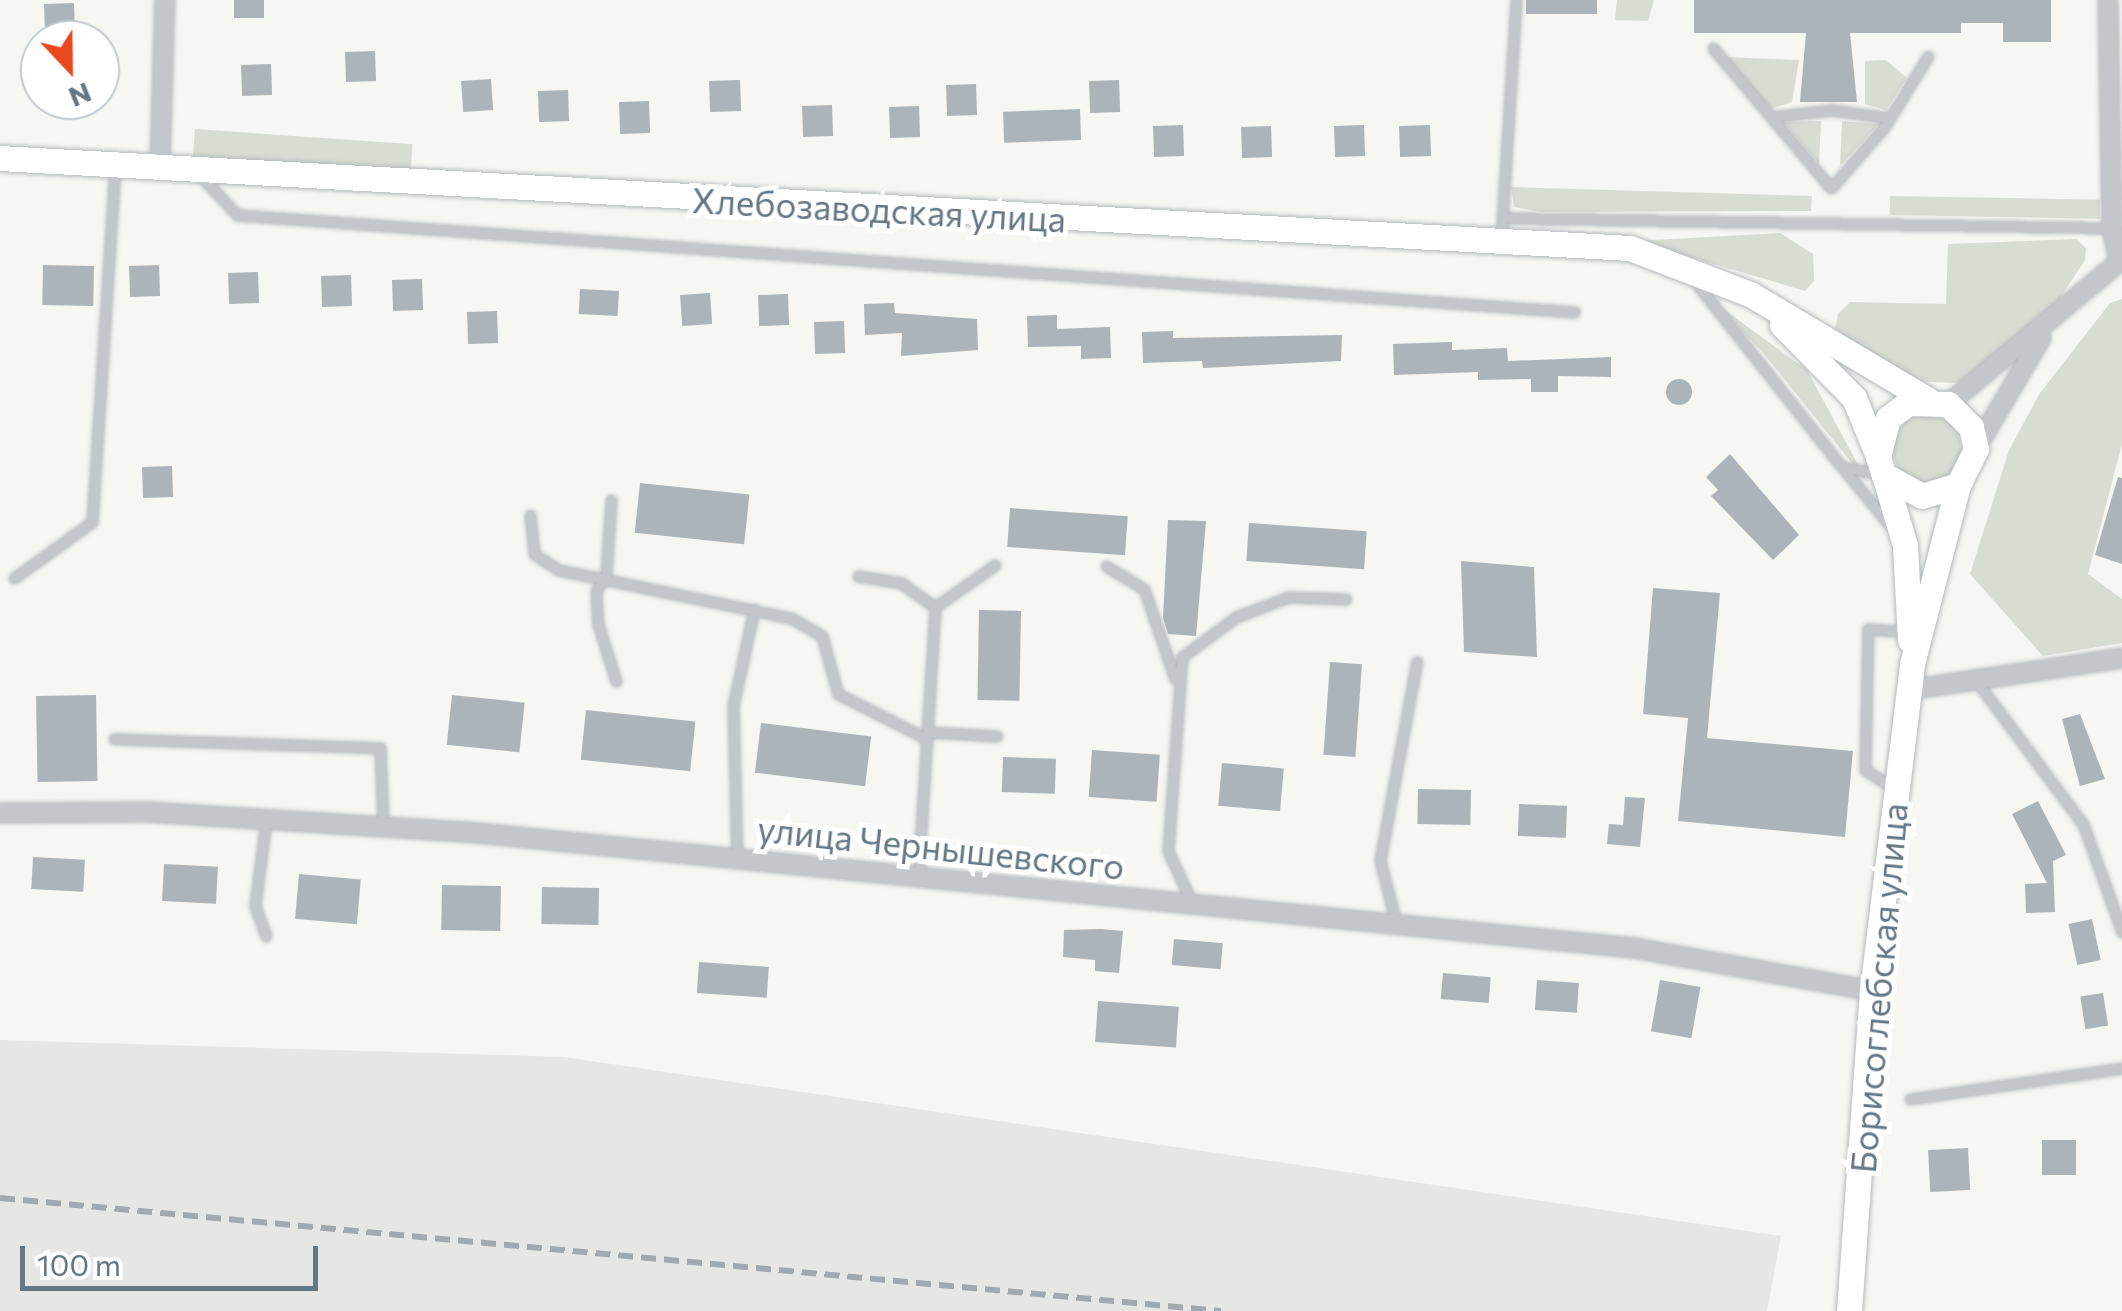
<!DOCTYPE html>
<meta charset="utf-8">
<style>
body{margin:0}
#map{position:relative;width:2122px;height:1311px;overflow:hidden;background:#f6f6f2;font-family:Commissioner,sans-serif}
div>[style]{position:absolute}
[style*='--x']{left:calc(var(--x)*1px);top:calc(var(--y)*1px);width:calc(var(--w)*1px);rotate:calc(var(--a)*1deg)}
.built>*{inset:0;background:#e6e7e5}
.green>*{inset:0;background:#d7ddd3;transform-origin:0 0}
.round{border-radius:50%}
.building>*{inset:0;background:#acb4b9;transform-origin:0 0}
.roads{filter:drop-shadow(0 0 2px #b3b9bd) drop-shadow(0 0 2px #b3b9bd)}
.lane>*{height:9px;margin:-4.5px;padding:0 4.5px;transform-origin:4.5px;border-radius:4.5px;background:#c3c7ca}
.street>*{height:18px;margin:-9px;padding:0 9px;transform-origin:9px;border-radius:9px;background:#c3c7ca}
.secondary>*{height:25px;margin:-12.5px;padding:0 12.5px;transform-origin:12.5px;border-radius:12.5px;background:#fff}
.rail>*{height:6px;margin-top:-3px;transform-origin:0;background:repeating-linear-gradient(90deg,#a1a9ae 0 15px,transparent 0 23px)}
span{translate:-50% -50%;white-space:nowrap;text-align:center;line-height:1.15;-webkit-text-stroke:10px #fff;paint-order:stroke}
.street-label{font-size:35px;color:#647784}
.north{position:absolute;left:20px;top:20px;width:100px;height:100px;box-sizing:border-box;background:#fff;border:2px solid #c1c9ce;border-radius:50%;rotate:158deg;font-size:28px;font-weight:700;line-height:40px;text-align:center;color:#647784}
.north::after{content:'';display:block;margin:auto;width:35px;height:45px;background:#e9481f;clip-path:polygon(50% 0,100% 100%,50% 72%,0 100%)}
.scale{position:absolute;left:20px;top:1246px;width:298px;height:45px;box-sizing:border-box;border:5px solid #647784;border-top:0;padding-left:12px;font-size:30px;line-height:35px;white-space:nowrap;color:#647784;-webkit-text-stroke:8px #fff;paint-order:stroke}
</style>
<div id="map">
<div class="built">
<div style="clip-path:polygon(0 1040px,564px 1057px,1781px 1236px,1767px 1311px,0 1311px)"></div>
</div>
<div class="green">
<div style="clip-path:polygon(1617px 0,1654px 0,1648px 21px,1615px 20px)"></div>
<div style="clip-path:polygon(1724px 57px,1799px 60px,1792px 102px,1771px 109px)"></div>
<div style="clip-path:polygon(1886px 60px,1907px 78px,1886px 110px,1865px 104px,1865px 61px)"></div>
<div style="clip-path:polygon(1821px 121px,1819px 164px,1784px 122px)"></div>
<div style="clip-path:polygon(1842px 121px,1879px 124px,1840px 166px)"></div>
<div style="left:195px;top:129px;width:218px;height:30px;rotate:4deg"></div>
<div style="clip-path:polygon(1511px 187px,1812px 196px,1811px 211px,1541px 212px,1514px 207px)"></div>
<div style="left:1890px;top:196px;width:210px;height:19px;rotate:1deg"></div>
<div style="clip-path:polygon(1780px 233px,1813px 254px,1814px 281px,1805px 291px,1636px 241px)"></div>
<div style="clip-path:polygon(2076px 239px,2086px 248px,2085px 260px,2043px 324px,1981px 372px,1956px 383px,1904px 381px,1834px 335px,1838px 314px,1850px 302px,1946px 304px,1948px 244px)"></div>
<div style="clip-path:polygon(2122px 299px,2122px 444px,2088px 574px,2122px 599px,2122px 643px,2043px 656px,1970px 574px,2009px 450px,2040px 393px,2110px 303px)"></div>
<div style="clip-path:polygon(1715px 303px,1807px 370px,1868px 483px,1764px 354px)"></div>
<div class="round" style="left:1893px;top:415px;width:68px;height:68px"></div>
</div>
<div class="building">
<div style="left:234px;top:0;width:30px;height:18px"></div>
<div style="left:1526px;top:0;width:71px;height:14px"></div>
<div style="clip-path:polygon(1694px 0,2051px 0,2051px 42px,2003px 42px,2003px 23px,1961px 23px,1961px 33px,1850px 33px,1857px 102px,1800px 102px,1806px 33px,1694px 33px)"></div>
<div style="left:74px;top:3px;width:31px;height:30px;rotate:88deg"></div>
<div style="left:375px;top:51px;width:30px;height:30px;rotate:88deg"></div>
<div style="left:271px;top:64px;width:31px;height:30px;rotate:88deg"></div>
<div style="left:491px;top:79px;width:31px;height:30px;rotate:86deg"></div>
<div style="left:740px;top:80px;width:31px;height:31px;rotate:88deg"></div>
<div style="left:1119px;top:80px;width:32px;height:30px;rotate:88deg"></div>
<div style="left:976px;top:84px;width:31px;height:30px;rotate:88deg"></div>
<div style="left:568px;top:90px;width:31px;height:30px;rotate:88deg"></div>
<div style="left:649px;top:101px;width:32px;height:30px;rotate:88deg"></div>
<div style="left:832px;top:105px;width:31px;height:30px;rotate:88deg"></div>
<div style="left:919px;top:106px;width:31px;height:30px;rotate:88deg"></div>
<div style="left:1080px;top:109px;width:31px;height:77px;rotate:88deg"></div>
<div style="left:1183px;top:125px;width:31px;height:30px;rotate:88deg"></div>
<div style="left:1364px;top:125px;width:31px;height:30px;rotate:88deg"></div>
<div style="left:1430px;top:125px;width:31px;height:31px;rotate:88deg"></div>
<div style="left:1271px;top:126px;width:31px;height:30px;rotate:88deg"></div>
<div style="left:43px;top:265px;width:51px;height:40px;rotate:1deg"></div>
<div style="left:159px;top:265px;width:31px;height:30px;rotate:88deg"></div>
<div style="left:258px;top:272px;width:31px;height:30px;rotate:88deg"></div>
<div style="left:351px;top:275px;width:31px;height:30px;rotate:88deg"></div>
<div style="left:422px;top:279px;width:31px;height:30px;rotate:88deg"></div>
<div style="left:580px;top:289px;width:39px;height:25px;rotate:3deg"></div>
<div style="left:710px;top:293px;width:31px;height:30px;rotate:86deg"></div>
<div style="left:788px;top:294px;width:31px;height:30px;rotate:88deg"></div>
<div style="clip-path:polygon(894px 303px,895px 313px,977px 319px,978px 350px,901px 356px,902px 333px,865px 335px,864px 304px)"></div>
<div style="left:497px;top:311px;width:32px;height:30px;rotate:88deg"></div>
<div style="clip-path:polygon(1057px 315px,1057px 329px,1110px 327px,1111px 358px,1081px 359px,1081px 346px,1028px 347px,1027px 316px)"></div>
<div style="left:844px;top:321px;width:32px;height:30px;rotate:88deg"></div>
<div style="clip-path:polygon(1173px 331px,1173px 338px,1342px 335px,1341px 361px,1203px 368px,1202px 361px,1143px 363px,1142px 332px)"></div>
<div style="clip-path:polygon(1452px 342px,1452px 350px,1507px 348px,1508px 361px,1611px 357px,1611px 377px,1558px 376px,1558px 392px,1531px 392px,1531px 379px,1478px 380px,1478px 372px,1394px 375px,1393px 344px)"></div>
<div class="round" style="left:1666px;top:379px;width:26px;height:26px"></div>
<div style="clip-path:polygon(1730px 454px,1799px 535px,1773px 560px,1711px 496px,1718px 490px,1706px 477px)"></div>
<div style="left:172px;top:466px;width:31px;height:30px;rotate:88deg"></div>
<div style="clip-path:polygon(2118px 477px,2122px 478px,2122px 564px,2095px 555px)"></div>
<div style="left:640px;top:483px;width:110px;height:50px;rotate:6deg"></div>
<div style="left:1010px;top:508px;width:118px;height:39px;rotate:4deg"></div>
<div style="clip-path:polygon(1168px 520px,1206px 521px,1196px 636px,1168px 634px,1163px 618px)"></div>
<div style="left:1249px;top:523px;width:118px;height:38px;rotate:4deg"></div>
<div style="clip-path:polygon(1461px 561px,1534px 567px,1537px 657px,1464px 652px)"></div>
<div style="clip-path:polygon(1653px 588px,1720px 593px,1707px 738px,1853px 751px,1845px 837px,1678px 821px,1688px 718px,1643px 714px)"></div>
<div style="left:979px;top:610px;width:42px;height:90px;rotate:1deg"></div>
<div style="left:1330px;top:662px;width:32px;height:93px;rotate:4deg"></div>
<div style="left:96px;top:695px;width:86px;height:60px;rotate:89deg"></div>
<div style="left:452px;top:695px;width:73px;height:50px;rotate:6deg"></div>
<div style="left:586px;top:710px;width:110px;height:50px;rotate:6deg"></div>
<div style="clip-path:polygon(2080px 714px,2105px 779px,2080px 786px,2062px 719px)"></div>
<div style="left:761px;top:723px;width:111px;height:50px;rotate:7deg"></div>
<div style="left:1092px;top:750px;width:68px;height:47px;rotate:4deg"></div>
<div style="left:1003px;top:757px;width:53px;height:35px;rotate:2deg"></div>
<div style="left:1222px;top:763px;width:62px;height:43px;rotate:5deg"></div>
<div style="left:1418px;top:789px;width:53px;height:35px;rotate:1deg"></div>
<div style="clip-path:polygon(1625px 797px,1645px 798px,1640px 847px,1607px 844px,1609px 824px,1623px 825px)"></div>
<div style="clip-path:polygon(2038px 801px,2066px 855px,2053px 861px,2055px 912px,2026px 913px,2025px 884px,2047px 883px,2012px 814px)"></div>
<div style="left:1519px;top:804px;width:48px;height:32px;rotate:2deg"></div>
<div style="left:33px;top:857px;width:52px;height:32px;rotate:3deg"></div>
<div style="left:164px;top:864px;width:54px;height:37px;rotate:3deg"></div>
<div style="left:299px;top:874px;width:62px;height:45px;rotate:5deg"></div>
<div style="left:442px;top:885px;width:59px;height:45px;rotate:1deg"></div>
<div style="left:542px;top:887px;width:57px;height:37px;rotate:1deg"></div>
<div style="left:2092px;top:919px;width:42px;height:24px;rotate:78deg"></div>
<div style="clip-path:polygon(1101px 929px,1123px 931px,1119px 973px,1095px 971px,1095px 960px,1063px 957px,1064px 930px)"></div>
<div style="left:1174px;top:939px;width:49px;height:26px;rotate:5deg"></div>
<div style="left:699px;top:962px;width:70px;height:31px;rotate:4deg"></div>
<div style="left:1443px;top:973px;width:48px;height:26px;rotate:5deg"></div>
<div style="left:1537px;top:980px;width:42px;height:30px;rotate:4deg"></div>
<div style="left:1660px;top:980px;width:41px;height:52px;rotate:10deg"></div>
<div style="left:2103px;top:993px;width:33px;height:23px;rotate:81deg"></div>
<div style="left:1098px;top:1001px;width:81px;height:41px;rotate:4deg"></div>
<div style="left:2042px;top:1140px;width:34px;height:35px"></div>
<div style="left:1968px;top:1148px;width:42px;height:40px;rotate:87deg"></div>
</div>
<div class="roads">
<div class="lane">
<div style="--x:1713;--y:48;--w:183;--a:49.9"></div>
<div style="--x:1831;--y:188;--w:82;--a:-48.9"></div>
<div style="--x:1885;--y:126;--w:82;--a:-58.4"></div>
<div style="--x:1771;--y:117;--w:61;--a:-6.5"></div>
<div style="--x:1832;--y:110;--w:58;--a:8"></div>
<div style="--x:198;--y:173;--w:57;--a:47.1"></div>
<div style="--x:237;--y:215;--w:1341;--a:4.15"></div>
<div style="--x:1505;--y:218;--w:607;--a:0.94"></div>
<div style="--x:1501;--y:239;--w:239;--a:-86.4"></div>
<div style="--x:1692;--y:278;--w:241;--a:51.6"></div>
<div style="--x:1842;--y:467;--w:39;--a:10"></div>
<div style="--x:1842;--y:467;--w:77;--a:50.8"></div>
<div style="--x:611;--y:500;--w:75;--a:93.8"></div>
<div style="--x:606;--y:575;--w:19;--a:122"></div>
<div style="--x:596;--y:591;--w:33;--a:87"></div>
<div style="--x:598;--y:624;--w:60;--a:72.5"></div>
<div style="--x:530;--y:515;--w:39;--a:84"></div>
<div style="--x:534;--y:554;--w:30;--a:33"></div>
<div style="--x:559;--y:570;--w:237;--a:11.7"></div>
<div style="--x:791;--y:618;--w:36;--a:30"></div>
<div style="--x:822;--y:636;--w:60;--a:74.6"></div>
<div style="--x:838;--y:694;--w:100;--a:26.8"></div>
<div style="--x:1106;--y:566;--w:44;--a:31.2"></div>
<div style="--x:1144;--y:589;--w:95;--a:71"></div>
<div style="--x:858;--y:576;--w:44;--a:9.2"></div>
<div style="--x:901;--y:583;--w:42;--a:35.2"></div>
<div style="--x:14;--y:578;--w:96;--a:-35.7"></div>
<div style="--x:92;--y:522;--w:357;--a:-86.3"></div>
<div style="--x:1977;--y:682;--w:177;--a:53.3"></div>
<div style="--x:2083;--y:824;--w:115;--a:70.1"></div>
<div style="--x:927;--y:732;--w:70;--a:3.3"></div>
<div style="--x:114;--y:739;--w:266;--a:1.9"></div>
<div style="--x:380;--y:748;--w:79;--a:87.8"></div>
<div style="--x:1890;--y:786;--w:30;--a:-147"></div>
<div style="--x:1865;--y:770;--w:141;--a:-88.8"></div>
<div style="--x:1868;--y:629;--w:39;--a:4"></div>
<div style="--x:266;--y:820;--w:87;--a:97.3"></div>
<div style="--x:255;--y:906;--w:32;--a:70"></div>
<div style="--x:737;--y:859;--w:153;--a:-91.5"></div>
<div style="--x:733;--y:706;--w:99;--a:-77.8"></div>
<div style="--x:918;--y:878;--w:272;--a:-86.4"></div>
<div style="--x:935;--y:607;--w:73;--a:-35"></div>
<div style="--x:1192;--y:903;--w:57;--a:-114.8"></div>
<div style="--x:1168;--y:851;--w:195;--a:-85.9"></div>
<div style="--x:1182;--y:657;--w:67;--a:-36.5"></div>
<div style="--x:1236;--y:617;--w:56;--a:-21"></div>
<div style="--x:1288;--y:597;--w:58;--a:2"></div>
<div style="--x:1396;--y:923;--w:65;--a:-104.3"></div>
<div style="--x:1380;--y:860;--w:202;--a:-79.5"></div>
<div style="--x:1910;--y:1099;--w:214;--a:-8.3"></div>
</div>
<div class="street">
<div style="--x:2108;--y:0;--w:228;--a:89"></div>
<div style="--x:2112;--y:228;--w:35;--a:78"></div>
<div style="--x:160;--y:164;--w:164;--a:-88.3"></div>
<div style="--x:1948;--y:404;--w:222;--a:-39.7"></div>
<div style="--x:1976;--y:448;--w:128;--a:-59.4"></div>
<div style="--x:1908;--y:690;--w:216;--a:-8.5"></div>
<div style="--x:0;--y:813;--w:147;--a:-0.4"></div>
<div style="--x:147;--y:812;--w:321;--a:3.6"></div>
<div style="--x:467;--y:832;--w:1173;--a:5.68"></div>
<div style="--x:1634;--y:948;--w:242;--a:10.2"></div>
</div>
<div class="secondary">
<div style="--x:0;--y:158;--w:1632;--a:3.16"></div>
<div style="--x:1630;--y:248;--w:129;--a:21"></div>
<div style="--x:1750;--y:294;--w:206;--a:30.7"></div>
<div style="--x:1782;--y:325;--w:103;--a:45.4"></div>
<div style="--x:1854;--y:398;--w:63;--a:67.5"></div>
<div style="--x:1884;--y:475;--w:73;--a:73.3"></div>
<div style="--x:1905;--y:545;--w:95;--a:87"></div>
<div style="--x:1849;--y:1311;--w:321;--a:-85.9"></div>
<div style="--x:1872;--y:991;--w:329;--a:-83"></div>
<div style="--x:1912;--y:664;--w:185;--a:-75.6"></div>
<div style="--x:1958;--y:485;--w:40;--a:-63.4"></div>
<div style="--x:1976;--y:449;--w:23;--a:-103"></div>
<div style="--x:1971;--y:427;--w:33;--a:-135"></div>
<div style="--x:1948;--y:404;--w:40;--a:-178.6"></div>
<div style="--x:1908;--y:403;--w:25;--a:143"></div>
<div style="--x:1888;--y:418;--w:40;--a:104.4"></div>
<div style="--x:1878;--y:457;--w:19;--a:72"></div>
<div style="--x:1884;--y:475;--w:43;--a:28.9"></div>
<div style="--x:1922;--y:496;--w:38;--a:-17"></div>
</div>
</div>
<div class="rail">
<div style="--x:0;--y:1198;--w:1226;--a:5.29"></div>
</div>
<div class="street-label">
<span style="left:879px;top:209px;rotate:3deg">Хлебозаводская улица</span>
<span style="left:941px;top:847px;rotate:6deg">улица Чернышевского</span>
<span style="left:1878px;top:988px;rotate:-85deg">Борисоглебская улица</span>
</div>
<div class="north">N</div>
<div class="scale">100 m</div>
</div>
